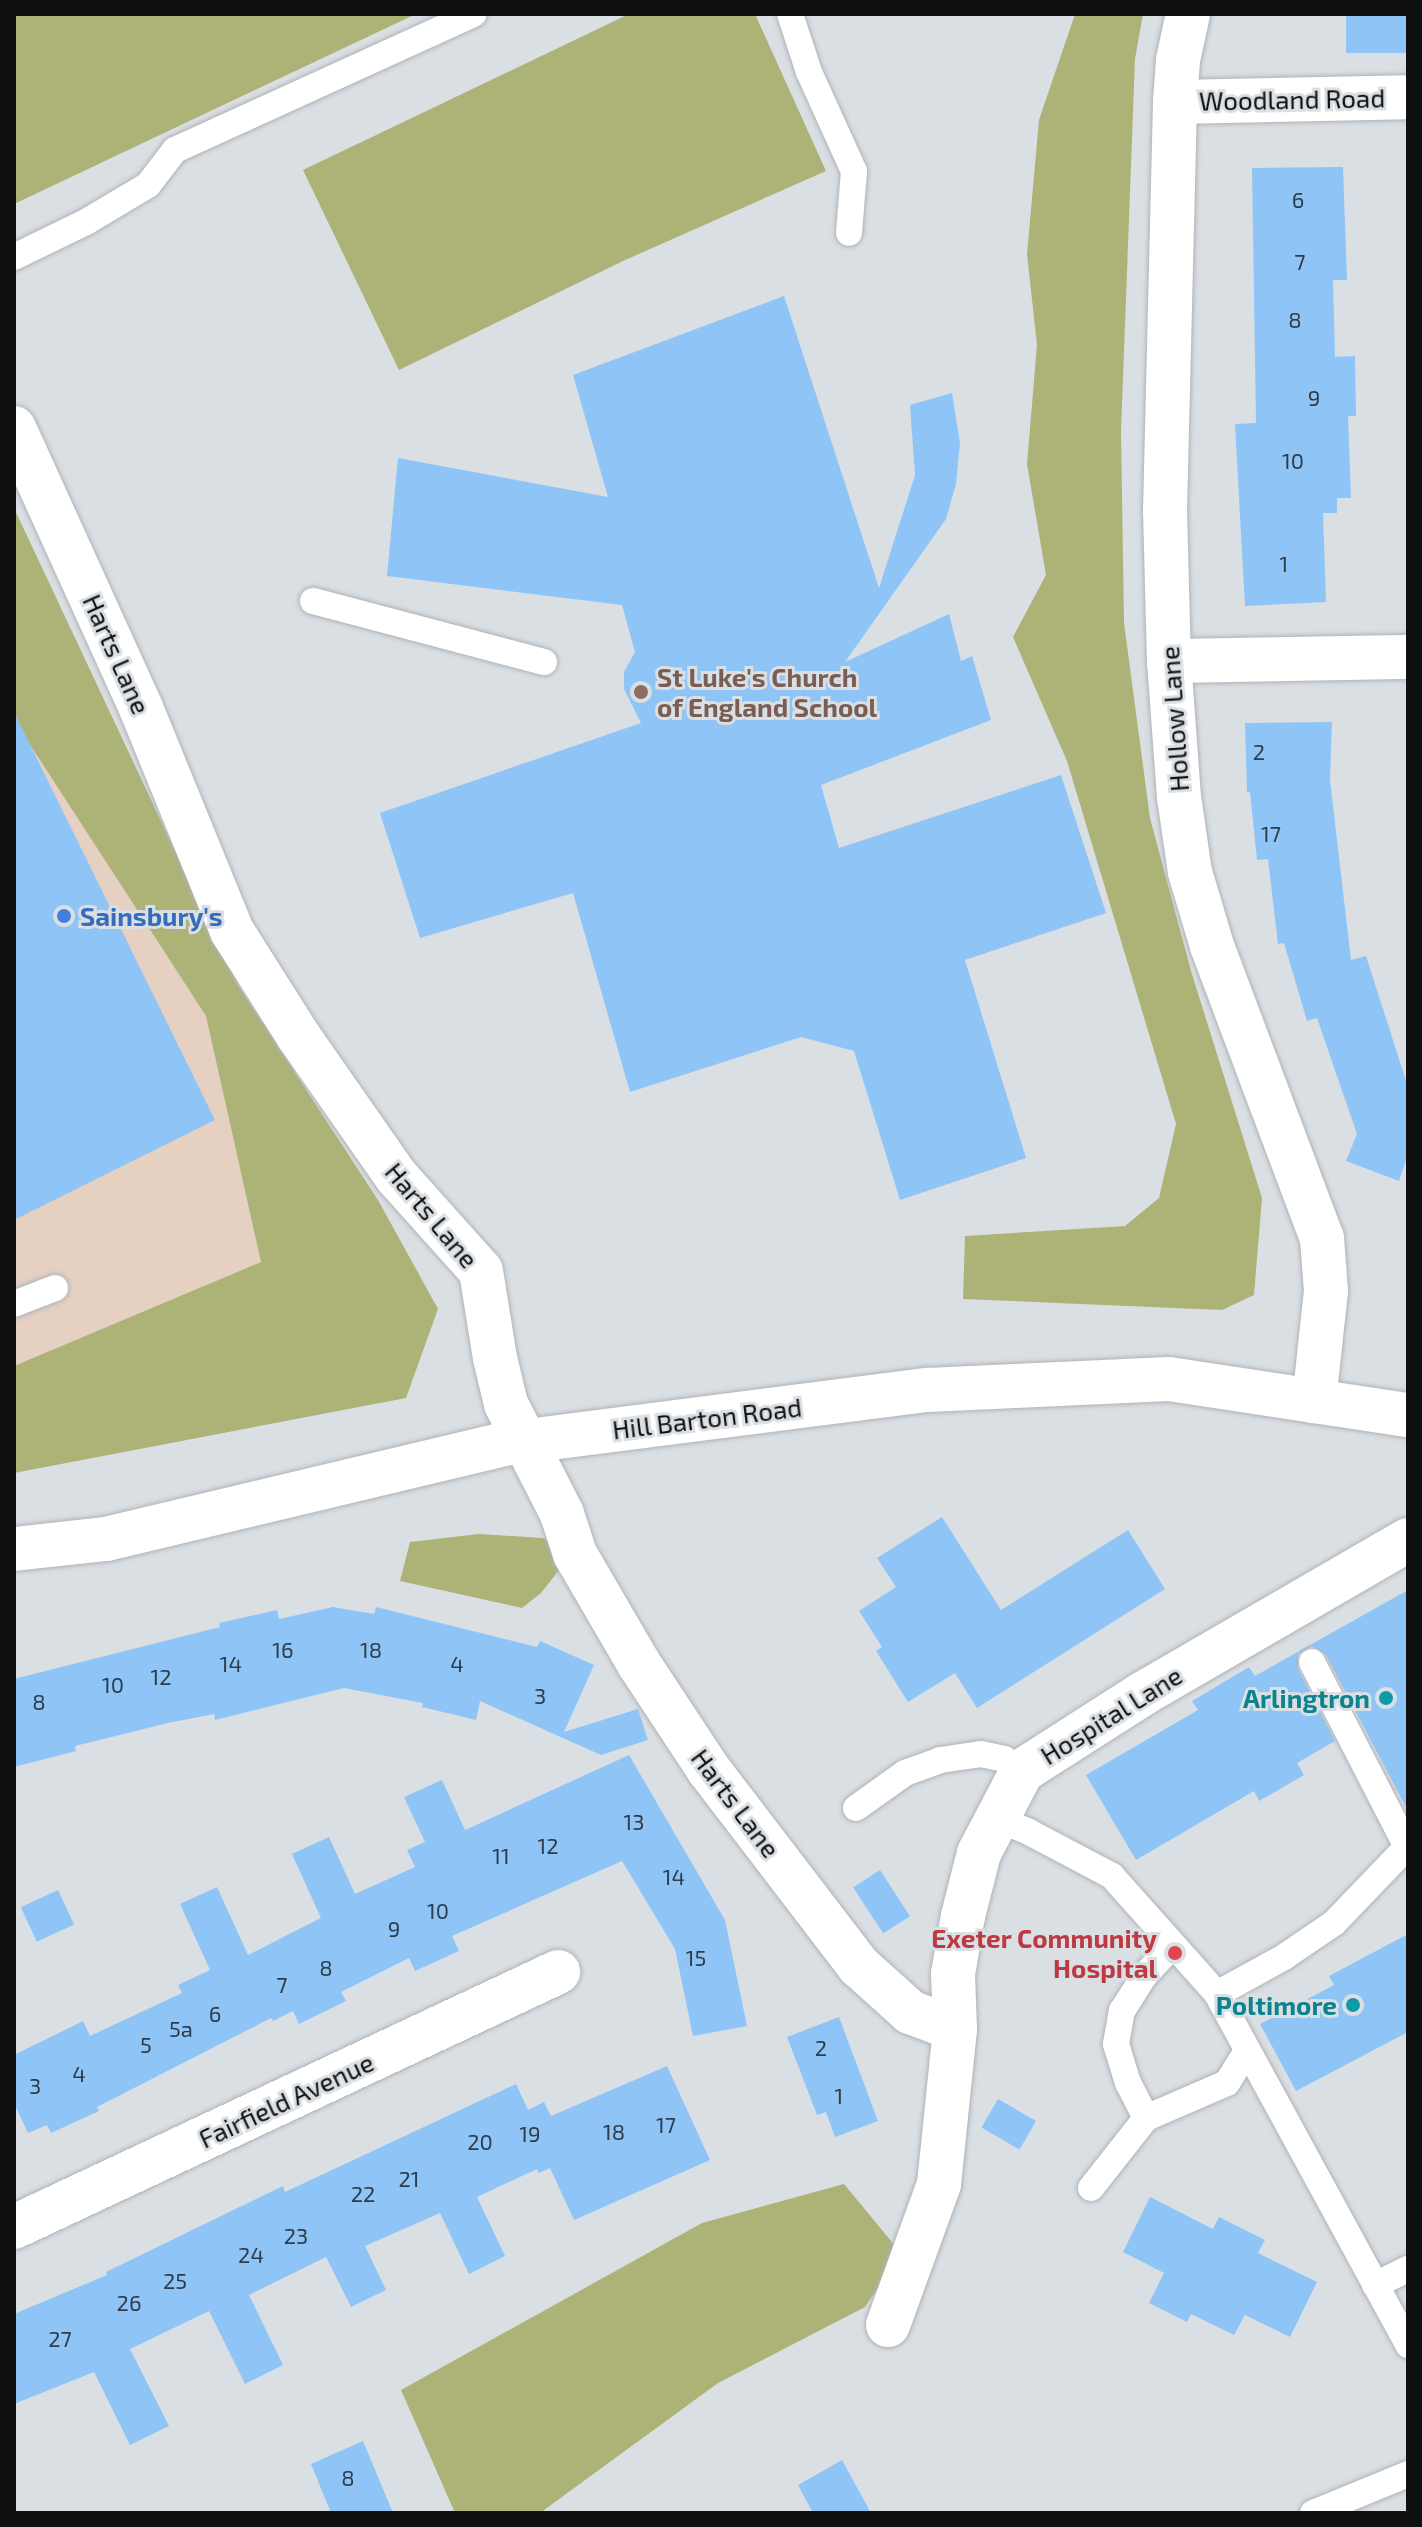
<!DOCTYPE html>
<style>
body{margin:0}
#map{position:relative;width:1422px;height:2527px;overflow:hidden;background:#dadfe3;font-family:"Exo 2",sans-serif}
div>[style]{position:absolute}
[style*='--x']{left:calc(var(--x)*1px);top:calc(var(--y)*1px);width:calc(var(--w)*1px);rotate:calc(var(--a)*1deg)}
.commercial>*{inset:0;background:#e5d0c2}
.green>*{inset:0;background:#adb277}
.building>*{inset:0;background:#8fc5f6;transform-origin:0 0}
.roads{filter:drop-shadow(0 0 2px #afb3b7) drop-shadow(0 0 2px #afb3b7)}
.service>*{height:26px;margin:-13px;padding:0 13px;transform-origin:13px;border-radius:13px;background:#fff}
.minor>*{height:44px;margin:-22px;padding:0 22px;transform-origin:22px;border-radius:22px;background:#fff}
.secondary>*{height:44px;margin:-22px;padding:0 22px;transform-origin:22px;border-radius:22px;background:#fff}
.dots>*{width:22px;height:22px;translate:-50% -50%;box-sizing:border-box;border:4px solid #dadfe3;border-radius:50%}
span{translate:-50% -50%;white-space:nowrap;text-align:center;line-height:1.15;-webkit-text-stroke:6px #dadfe3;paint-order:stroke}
.number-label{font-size:22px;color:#2f3d4b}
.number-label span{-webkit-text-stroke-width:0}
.street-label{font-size:26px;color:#0f1012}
.education-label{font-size:26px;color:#785e54;font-weight:700}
.left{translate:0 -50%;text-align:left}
.shop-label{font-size:26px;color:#366cbe;font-weight:700}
.culture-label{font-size:26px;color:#0d838f;font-weight:700}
.right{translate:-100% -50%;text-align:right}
.health-label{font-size:26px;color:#be3a42;font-weight:700}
.frame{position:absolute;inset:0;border:16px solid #0f1012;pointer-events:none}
</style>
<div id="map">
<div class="commercial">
<div style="clip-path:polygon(14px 720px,206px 1016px,261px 1262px,14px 1366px)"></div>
</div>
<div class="green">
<div style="clip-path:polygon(14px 14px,416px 14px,14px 204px)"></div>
<div style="clip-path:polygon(629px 14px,755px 14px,826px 171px,623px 261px,399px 370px,303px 170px)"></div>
<div style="clip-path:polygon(1075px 14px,1143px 14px,1135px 59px,1121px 431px,1124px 623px,1150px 818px,1191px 971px,1262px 1198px,1254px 1295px,1222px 1310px,963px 1299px,965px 1236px,1125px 1226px,1159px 1198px,1176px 1124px,1067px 761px,1013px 637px,1046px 575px,1027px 464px,1037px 345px,1027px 254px,1039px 120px)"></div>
<div style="clip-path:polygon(14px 508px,238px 985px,378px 1200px,438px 1309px,406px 1398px,14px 1473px,14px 1366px,261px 1262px,206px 1016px,14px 720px)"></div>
<div style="clip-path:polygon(479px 1534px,543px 1538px,552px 1543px,560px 1569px,541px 1593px,522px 1608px,400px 1581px,410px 1542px)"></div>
<div style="clip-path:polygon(844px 2184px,901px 2253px,865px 2307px,718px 2383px,540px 2513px,455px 2513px,401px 2390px,702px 2223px)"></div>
</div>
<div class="building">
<div style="left:1346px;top:14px;width:62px;height:39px"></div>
<div style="clip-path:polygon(1343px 167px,1347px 280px,1333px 280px,1335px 357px,1355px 356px,1356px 416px,1348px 416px,1351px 498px,1337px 498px,1337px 513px,1323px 513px,1326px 602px,1245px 606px,1235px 424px,1256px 423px,1252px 168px)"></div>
<div style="clip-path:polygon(784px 296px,879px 588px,915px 475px,910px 405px,952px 393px,960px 443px,956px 484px,946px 519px,845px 662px,949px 614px,961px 661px,972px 656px,991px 720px,821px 785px,839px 848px,1061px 775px,1106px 913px,965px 960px,1026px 1158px,900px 1200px,854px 1051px,801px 1037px,630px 1092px,573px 893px,420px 938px,380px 813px,641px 723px,624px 689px,624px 672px,635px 652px,622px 605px,387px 576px,398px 458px,608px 497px,573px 375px)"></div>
<div style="clip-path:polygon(14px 712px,215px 1120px,14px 1220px)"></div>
<div style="clip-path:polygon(1332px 722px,1330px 780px,1351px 960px,1366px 956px,1408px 1087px,1408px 1154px,1399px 1181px,1346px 1161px,1357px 1134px,1317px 1018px,1307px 1021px,1284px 943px,1278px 944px,1268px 859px,1257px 860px,1250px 792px,1247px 792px,1245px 723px)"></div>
<div style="clip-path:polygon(942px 1517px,1001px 1610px,1128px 1530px,1165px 1589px,977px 1708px,955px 1673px,908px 1702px,876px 1651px,882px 1647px,859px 1611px,896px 1587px,877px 1558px)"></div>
<div style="clip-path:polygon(1408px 1590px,1408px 1811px,1326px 1655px,1312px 1646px,1298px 1654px,1298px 1669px,1335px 1741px,1297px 1763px,1304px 1775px,1259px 1801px,1254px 1791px,1136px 1860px,1086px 1775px,1198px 1710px,1192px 1701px,1249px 1667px,1255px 1676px)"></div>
<div style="clip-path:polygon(333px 1607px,374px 1614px,376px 1607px,537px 1647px,540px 1641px,594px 1665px,564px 1732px,638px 1709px,648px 1740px,601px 1755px,480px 1701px,476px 1720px,422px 1707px,423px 1703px,344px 1688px,215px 1720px,214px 1714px,168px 1723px,75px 1746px,76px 1751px,14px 1767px,14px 1679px,220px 1627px,219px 1623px,277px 1610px,279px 1619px)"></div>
<div style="clip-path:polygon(629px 1755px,725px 1920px,747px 2026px,693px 2036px,675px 1949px,622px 1861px,452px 1936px,459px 1951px,415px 1971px,409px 1958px,341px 1992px,346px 2001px,299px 2024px,293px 2011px,273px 2021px,271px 2018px,97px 2107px,99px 2111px,51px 2133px,47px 2125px,28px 2133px,14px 2103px,14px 2055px,83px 2021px,90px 2036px,182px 1993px,178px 1985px,210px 1970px,180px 1904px,217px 1887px,248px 1955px,321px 1918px,292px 1854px,329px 1837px,355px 1894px,415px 1867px,407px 1850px,425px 1842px,404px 1797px,442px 1780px,465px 1830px)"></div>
<div style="left:880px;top:1870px;width:55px;height:32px;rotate:57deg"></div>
<div style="left:58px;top:1890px;width:38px;height:41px;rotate:65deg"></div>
<div style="clip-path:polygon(1408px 1934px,1408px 2032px,1296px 2091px,1260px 2024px,1334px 1985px,1329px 1976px)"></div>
<div style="clip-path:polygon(839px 2017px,878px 2121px,835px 2137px,826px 2112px,817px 2115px,787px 2037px)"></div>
<div style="clip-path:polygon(667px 2066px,710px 2160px,574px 2220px,550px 2168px,539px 2173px,537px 2169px,477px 2197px,505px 2256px,469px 2274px,440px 2213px,365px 2246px,386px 2290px,351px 2307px,326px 2257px,249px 2295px,283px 2365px,245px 2384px,209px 2311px,130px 2349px,169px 2426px,130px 2445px,94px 2372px,14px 2404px,14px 2314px,107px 2275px,106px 2272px,283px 2186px,285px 2192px,516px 2084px,528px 2110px,544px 2102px,551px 2116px)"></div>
<div style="left:998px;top:2099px;width:44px;height:33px;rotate:30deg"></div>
<div style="clip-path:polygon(1150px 2197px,1213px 2229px,1219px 2217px,1265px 2240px,1258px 2253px,1317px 2282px,1290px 2337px,1245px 2315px,1234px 2335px,1191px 2314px,1187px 2322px,1149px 2303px,1164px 2273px,1123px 2252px)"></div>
<div style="clip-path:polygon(363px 2441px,393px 2513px,331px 2513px,311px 2464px)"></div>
<div style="clip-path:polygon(842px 2460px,871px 2513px,813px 2513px,798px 2485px)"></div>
</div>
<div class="roads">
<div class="service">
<div style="--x:790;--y:14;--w:61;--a:71.9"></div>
<div style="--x:809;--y:72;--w:109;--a:65.6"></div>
<div style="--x:854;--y:171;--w:62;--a:94.6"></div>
<div style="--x:14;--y:257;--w:80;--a:-25.9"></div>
<div style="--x:86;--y:222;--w:72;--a:-30.8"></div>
<div style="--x:148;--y:185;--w:44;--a:-52.4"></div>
<div style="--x:175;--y:150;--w:328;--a:-24.5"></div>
<div style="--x:313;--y:601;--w:239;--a:14.8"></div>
<div style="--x:14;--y:1304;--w:44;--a:-21.3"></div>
<div style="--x:856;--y:1808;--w:60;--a:-35.5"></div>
<div style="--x:905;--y:1773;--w:37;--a:-20"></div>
<div style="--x:940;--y:1760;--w:41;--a:-8.3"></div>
<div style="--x:981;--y:1754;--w:24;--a:12"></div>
<div style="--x:1004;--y:1759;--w:22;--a:34"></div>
<div style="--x:995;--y:1818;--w:37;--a:22"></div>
<div style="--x:1029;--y:1832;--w:94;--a:27.9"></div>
<div style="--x:1112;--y:1876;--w:158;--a:48.3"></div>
<div style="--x:1217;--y:1994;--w:400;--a:61.4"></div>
<div style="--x:1217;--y:1994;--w:77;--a:-28.9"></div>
<div style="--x:1284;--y:1957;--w:60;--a:-34.2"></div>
<div style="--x:1334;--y:1923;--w:105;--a:-46.2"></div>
<div style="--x:1407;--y:1847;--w:208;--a:-117.2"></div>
<div style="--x:1146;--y:2118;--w:39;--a:-117"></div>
<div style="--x:1128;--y:2083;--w:41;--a:-107.1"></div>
<div style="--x:1116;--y:2044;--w:34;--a:-80"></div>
<div style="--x:1122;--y:2011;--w:41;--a:-57.8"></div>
<div style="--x:1144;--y:1976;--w:42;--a:-46.9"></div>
<div style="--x:1091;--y:2188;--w:89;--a:-51.8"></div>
<div style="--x:1146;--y:2118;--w:88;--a:-23.4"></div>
<div style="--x:1227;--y:2083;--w:36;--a:-58"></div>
<div style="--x:1375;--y:2285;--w:37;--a:-26"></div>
<div style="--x:1313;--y:2513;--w:103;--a:-22.3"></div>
</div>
<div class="minor">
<div style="--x:1188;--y:14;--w:47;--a:102.3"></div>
<div style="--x:1178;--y:60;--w:42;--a:94.1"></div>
<div style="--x:1175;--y:102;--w:408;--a:91.4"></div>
<div style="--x:1165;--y:510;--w:151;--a:88.5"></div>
<div style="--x:1169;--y:661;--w:136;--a:85.8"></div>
<div style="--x:1179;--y:797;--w:76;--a:81.7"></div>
<div style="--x:1190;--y:872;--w:77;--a:73.4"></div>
<div style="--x:1212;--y:946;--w:312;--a:69.4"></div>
<div style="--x:1322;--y:1238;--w:53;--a:85.7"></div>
<div style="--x:1326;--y:1291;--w:111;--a:96.2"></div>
<div style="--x:1175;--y:102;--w:233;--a:-1.2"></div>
<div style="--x:14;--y:428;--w:307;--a:65.6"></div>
<div style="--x:141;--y:708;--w:241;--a:67.8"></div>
<div style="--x:232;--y:931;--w:125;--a:57.7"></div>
<div style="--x:299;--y:1037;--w:169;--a:55.1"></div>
<div style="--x:396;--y:1176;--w:127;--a:48.2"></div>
<div style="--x:481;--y:1271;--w:88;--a:80.9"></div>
<div style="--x:495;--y:1358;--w:47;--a:76.6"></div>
<div style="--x:506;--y:1404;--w:123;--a:63"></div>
<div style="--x:562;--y:1514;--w:42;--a:72"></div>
<div style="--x:575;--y:1554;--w:127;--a:59.8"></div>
<div style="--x:639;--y:1664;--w:127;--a:56.6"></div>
<div style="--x:709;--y:1770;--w:247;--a:52.6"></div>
<div style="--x:859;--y:1966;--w:69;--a:42"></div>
<div style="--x:910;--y:2012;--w:48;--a:20.7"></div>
<div style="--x:1169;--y:661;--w:239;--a:-1"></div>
<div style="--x:14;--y:2227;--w:601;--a:-25.11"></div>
<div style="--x:888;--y:2325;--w:150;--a:-70.1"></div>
<div style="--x:939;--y:2184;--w:156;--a:-84.1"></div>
<div style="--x:955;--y:2029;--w:55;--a:-92.1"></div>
<div style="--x:953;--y:1974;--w:59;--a:-80.2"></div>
<div style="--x:963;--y:1916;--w:65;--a:-75.7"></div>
<div style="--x:979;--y:1853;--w:93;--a:-62.3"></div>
<div style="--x:1022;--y:1771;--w:145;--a:-32.6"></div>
<div style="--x:1144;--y:1693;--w:305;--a:-30.1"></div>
</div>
<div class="secondary">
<div style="--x:14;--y:1549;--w:93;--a:-6.2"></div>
<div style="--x:106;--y:1539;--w:409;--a:-13.4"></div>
<div style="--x:504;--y:1444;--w:426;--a:-7.3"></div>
<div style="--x:927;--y:1390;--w:242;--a:-2.6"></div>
<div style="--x:1169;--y:1379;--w:242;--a:8.6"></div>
</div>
</div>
<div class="dots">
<div style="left:641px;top:692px;background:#8d6e63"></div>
<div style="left:64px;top:916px;background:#3f7fe0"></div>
<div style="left:1386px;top:1698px;background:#0f9aa8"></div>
<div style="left:1175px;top:1953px;background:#e0444e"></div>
<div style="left:1353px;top:2005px;background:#0f9aa8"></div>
</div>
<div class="number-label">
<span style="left:1298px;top:200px">6</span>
<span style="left:1300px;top:262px">7</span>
<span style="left:1295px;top:320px">8</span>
<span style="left:1314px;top:398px">9</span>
<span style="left:1293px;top:461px">10</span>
<span style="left:1284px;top:564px">1</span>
<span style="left:1259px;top:752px">2</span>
<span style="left:1271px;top:834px">17</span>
<span style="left:283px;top:1650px">16</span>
<span style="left:371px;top:1650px">18</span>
<span style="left:231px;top:1664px">14</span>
<span style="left:457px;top:1664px">4</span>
<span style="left:161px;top:1677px">12</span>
<span style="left:113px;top:1685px">10</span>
<span style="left:540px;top:1696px">3</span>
<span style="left:39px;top:1702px">8</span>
<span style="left:634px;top:1822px">13</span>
<span style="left:548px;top:1846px">12</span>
<span style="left:501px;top:1856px">11</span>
<span style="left:674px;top:1877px">14</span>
<span style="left:438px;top:1911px">10</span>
<span style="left:394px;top:1929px">9</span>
<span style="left:696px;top:1958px">15</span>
<span style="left:326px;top:1968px">8</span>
<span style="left:282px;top:1985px">7</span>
<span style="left:215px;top:2014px">6</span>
<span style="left:181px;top:2029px">5a</span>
<span style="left:146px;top:2045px">5</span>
<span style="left:821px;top:2048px">2</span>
<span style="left:79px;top:2074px">4</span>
<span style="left:35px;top:2086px">3</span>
<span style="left:839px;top:2096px">1</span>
<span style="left:666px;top:2125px">17</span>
<span style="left:614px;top:2132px">18</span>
<span style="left:530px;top:2134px">19</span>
<span style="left:480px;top:2142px">20</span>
<span style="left:409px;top:2179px">21</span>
<span style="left:363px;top:2194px">22</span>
<span style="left:296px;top:2236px">23</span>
<span style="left:251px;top:2255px">24</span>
<span style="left:175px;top:2281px">25</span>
<span style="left:129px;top:2303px">26</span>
<span style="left:60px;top:2339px">27</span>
<span style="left:348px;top:2478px">8</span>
</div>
<div class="street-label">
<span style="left:1292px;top:99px;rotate:-1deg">Woodland Road</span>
<span style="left:117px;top:654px;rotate:66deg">Harts Lane</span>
<span style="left:1174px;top:719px;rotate:-94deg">Hollow Lane</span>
<span style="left:432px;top:1215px;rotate:50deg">Harts Lane</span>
<span style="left:707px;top:1418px;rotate:-7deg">Hill Barton Road</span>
<span style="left:1111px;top:1715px;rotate:-32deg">Hospital Lane</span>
<span style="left:736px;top:1803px;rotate:53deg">Harts Lane</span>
<span style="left:286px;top:2100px;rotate:-25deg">Fairfield Avenue</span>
</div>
<div class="education-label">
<span class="left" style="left:657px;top:692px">St Luke's Church<br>of England School</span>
</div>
<div class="shop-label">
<span class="left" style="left:80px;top:916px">Sainsbury's</span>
</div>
<div class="culture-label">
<span class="right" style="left:1370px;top:1698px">Arlingtron</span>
<span class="right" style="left:1337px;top:2005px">Poltimore</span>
</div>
<div class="health-label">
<span class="right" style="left:1157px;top:1953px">Exeter Community<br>Hospital</span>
</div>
<div class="frame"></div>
</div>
